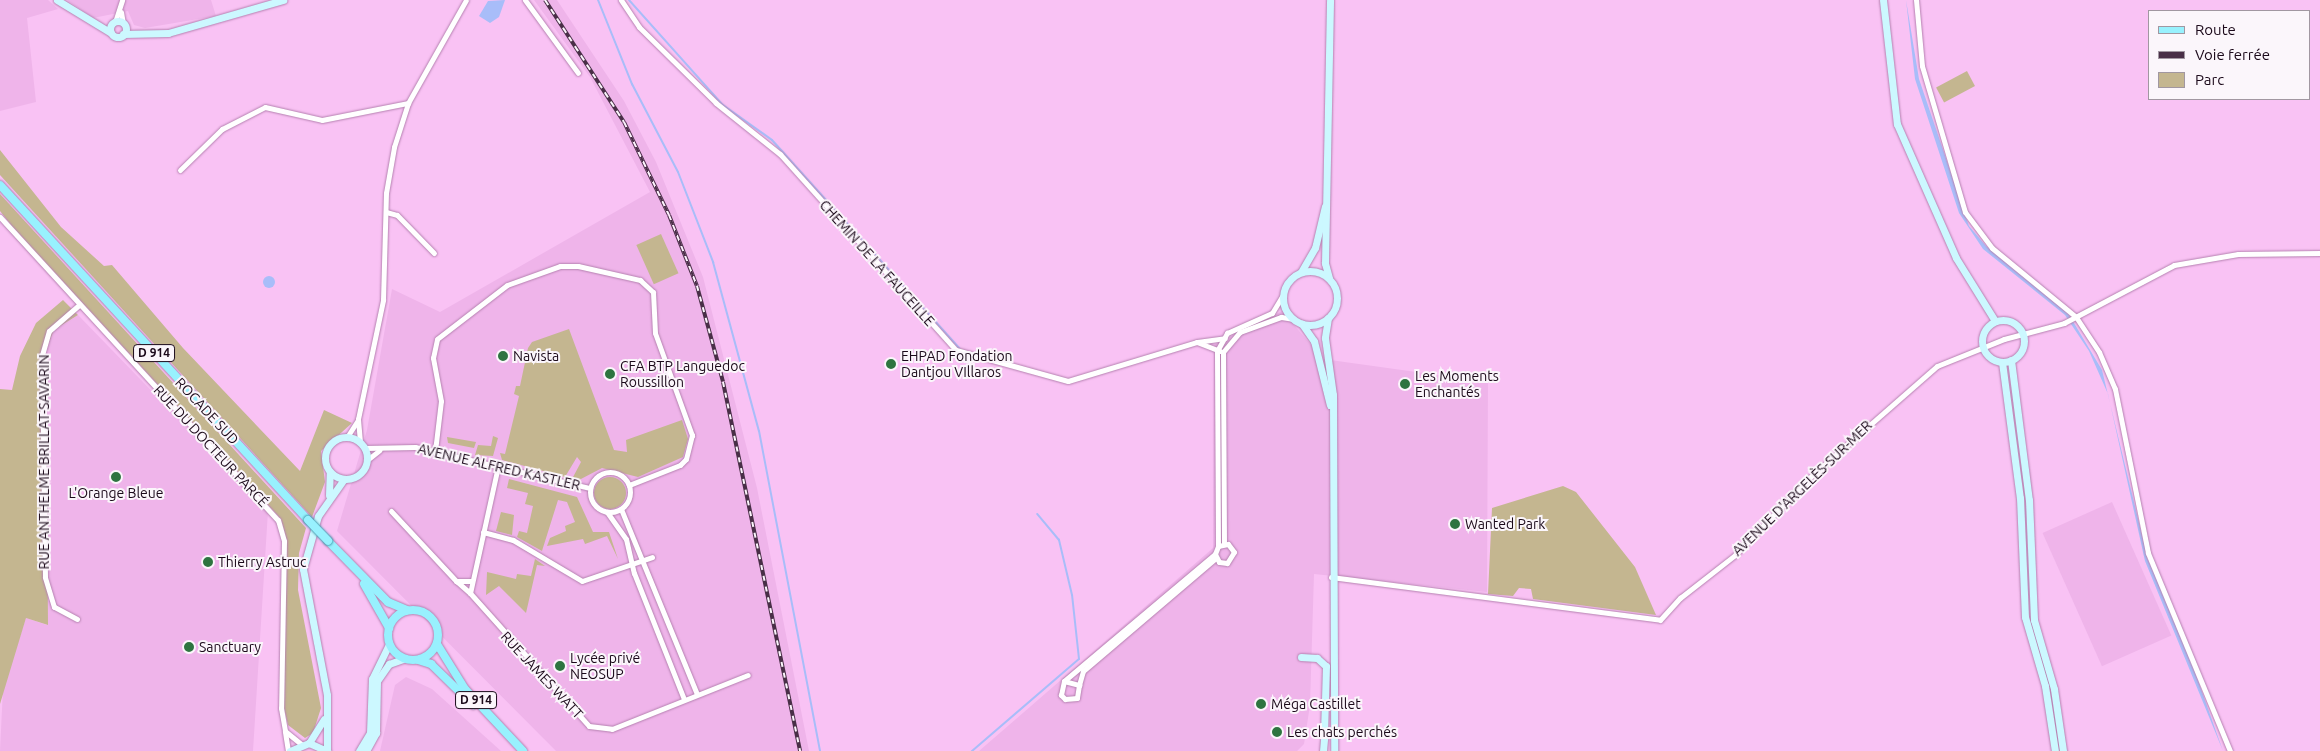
<!DOCTYPE html>
<meta charset="utf-8">
<style>
body{margin:0}
#map{position:relative;width:2320px;height:751px;overflow:hidden;background:#f9c2f4;font-family:Ubuntu,sans-serif}
div>[style]{position:absolute}
[style*='--x']{left:calc(var(--x)*1px);top:calc(var(--y)*1px);width:calc(var(--w)*1px);rotate:calc(var(--a)*1deg)}
.built>*{inset:0;background:#efb4ea;transform-origin:0 0}
.green>*{inset:0;background:#c4b690;transform-origin:0 0}
.round{border-radius:50%}
.water>*{inset:0;background:#a8bdf9}
.stream>*{height:2px;margin:-1px;padding:0 1px;transform-origin:1px;border-radius:1px;background:#a8bdf9}
.roads{filter:drop-shadow(0 0 1px #b581b0) drop-shadow(0 0 1px #b581b0)}
.street>*{height:5px;margin:-2.5px;padding:0 2.5px;transform-origin:2.5px;border-radius:2.5px;background:#fff}
.street>.ring{margin:-2.5px;padding:0;box-sizing:content-box;background:none;border:5px solid #fff;border-radius:50%}
.secondary>*{height:7px;margin:-3.5px;padding:0 3.5px;transform-origin:3.5px;border-radius:3.5px;background:#ccf8ff}
.secondary>.ring{margin:-3.5px;padding:0;box-sizing:content-box;background:none;border:7px solid #ccf8ff;border-radius:50%}
.primary>*{height:8px;margin:-4px;padding:0 4px;transform-origin:4px;border-radius:4px;background:#98f1fe}
.primary>.ring{margin:-4px;padding:0;box-sizing:content-box;background:none;border:8px solid #98f1fe;border-radius:50%}
.rail>*{height:4px;margin-top:-2px;transform-origin:0;background:repeating-linear-gradient(90deg,#fbf6fb 0 5.5px,#492f47 0 11px);box-sizing:border-box;border-block:1px solid #492f47}
.bridges{filter:drop-shadow(0 0 1px #409aae) drop-shadow(0 0 1px #409aae)}
.primary-bridge>*{height:8px;margin:-4px;padding:0 4px;transform-origin:4px;border-radius:4px;background:#98f1fe}
.dots>*{width:14px;height:14px;translate:-50% -50%;box-sizing:border-box;border:2px solid #fbf6fb;border-radius:50%}
span{translate:-50% -50%;white-space:nowrap;text-align:center;line-height:1.15;-webkit-text-stroke:4px #fbf6fb;paint-order:stroke}
.shield-label span{padding:1px 4px;background:#fbf6fb;border:1px solid;border-radius:4px;-webkit-text-stroke-width:0}
.shield-label{font-size:12px;color:#1b091a;font-weight:700}
.street-label{font-size:14px;color:#1b091a}
.poi-label{font-size:14px;color:#1b091a}
.left{translate:0 -50%;text-align:left}
.legend{position:absolute;left:2148px;top:10px;width:162px;height:90px;box-sizing:border-box;background:#fbf6fb;border:1px solid #a197a1;margin:0;padding:6px 9px;list-style:none;font-size:15px;color:#1b091a}
.legend li{display:flex;align-items:center;gap:10px;height:25px}
.legend b{width:25px;border:1px solid #a197a1}
</style>
<div id="map">
<div class="built">
<div style="clip-path:polygon(0 0,48px 0,58px 9px,27px 18px,36px 102px,0 111px)"></div>
<div style="clip-path:polygon(67px 0,211px 0,216px 16px,145px 28px,134px 25px,128px 11px,93px 18px)"></div>
<div style="clip-path:polygon(534px 0,557px 0,624px 101px,656px 162px,703px 277px,757px 488px,809px 751px,556px 751px,337px 531px,367px 430px,392px 289px,440px 312px,650px 192px,590px 77px)"></div>
<div style="clip-path:polygon(1282px 311px,1323px 359px,1488px 382px,1487px 592px,1314px 574px,1310px 705px,1304px 744px,1297px 751px,979px 751px,1213px 548px,1214px 345px)"></div>
<div style="clip-path:polygon(78px 315px,268px 511px,253px 751px,0 751px,3px 688px,26px 618px,47px 625px,46px 350px,54px 331px)"></div>
<div style="left:2112px;top:502px;width:146px;height:76px;rotate:66deg"></div>
<div style="clip-path:polygon(406px 677px,432px 689px,501px 751px,380px 751px,395px 685px)"></div>
</div>
<div class="green">
<div style="left:1967px;top:71px;width:17px;height:35px;rotate:62deg"></div>
<div style="clip-path:polygon(0 150px,61px 227px,104px 266px,112px 265px,183px 348px,300px 471px,324px 410px,352px 423px,321px 451px,325px 482px,312px 517px,0 175px)"></div>
<div style="clip-path:polygon(0 194px,306px 528px,299px 553px,298px 590px,321px 708px,313px 733px,305px 738px,288px 725px,284px 708px,287px 541px,281px 519px,12px 226px,0 211px)"></div>
<div style="left:661px;top:234px;width:43px;height:27px;rotate:66deg"></div>
<div style="clip-path:polygon(63px 300px,78px 315px,54px 330px,46px 350px,48px 625px,26px 618px,0 704px,0 389px,12px 390px,20px 356px,36px 323px)"></div>
<div style="clip-path:polygon(569px 329px,614px 450px,627px 452px,626px 440px,682px 420px,688px 439px,683px 457px,638px 477px,602px 468px,579px 480px,572px 479px,581px 462px,577px 457px,565px 477px,502px 460px,500px 453px,505px 454px,519px 396px,514px 394px,516px 386px,520px 386px,528px 348px,532px 342px)"></div>
<div style="clip-path:polygon(493px 436px,498px 438px,493px 456px,475px 455px,478px 445px,491px 446px)"></div>
<div style="clip-path:polygon(447px 437px,476px 442px,474px 448px,448px 443px)"></div>
<div class="round" style="left:594px;top:477px;width:32px;height:32px"></div>
<div style="clip-path:polygon(509px 479px,577px 497px,593px 532px,609px 532px,618px 559px,607px 536px,585px 544px,583px 539px,547px 546px,550px 538px,566px 531px,565px 526px,575px 522px,567px 502px,558px 500px,542px 551px,517px 537px,519px 531px,527px 533px,533px 506px,525px 504px,528px 493px,507px 488px)"></div>
<div style="clip-path:polygon(1563px 486px,1576px 492px,1635px 567px,1656px 615px,1533px 599px,1531px 589px,1519px 588px,1513px 596px,1488px 594px,1492px 508px)"></div>
<div style="clip-path:polygon(501px 512px,514px 515px,512px 535px,496px 531px)"></div>
<div style="clip-path:polygon(535px 559px,545px 566px,537px 565px,526px 613px,499px 586px,486px 595px,487px 572px,516px 579px,517px 574px,531px 576px)"></div>
</div>
<div class="water">
<div style="clip-path:polygon(505px 0,499px 17px,490px 23px,479px 16px,488px 1px)"></div>
<div style="clip-path:polygon(1906px 0,1919px 79px,1969px 226px,1986px 246px,2068px 313px,2102px 370px,2148px 560px,2178px 624px,2223px 751px,2145px 561px,2108px 394px,2089px 351px,2065px 315px,1983px 249px,1959px 213px,1915px 79px)"></div>
<div class="round" style="left:263px;top:276px;width:12px;height:12px"></div>
</div>
<div class="stream">
<div style="--x:598;--y:0;--w:91;--a:68"></div>
<div style="--x:632;--y:84;--w:99;--a:62.4"></div>
<div style="--x:678;--y:172;--w:97;--a:68.7"></div>
<div style="--x:713;--y:262;--w:175;--a:74.8"></div>
<div style="--x:759;--y:431;--w:326;--a:79.2"></div>
<div style="--x:629;--y:0;--w:141;--a:48.2"></div>
<div style="--x:723;--y:105;--w:60;--a:35.5"></div>
<div style="--x:772;--y:140;--w:280;--a:48"></div>
<div style="--x:972;--y:751;--w:141;--a:-40.7"></div>
<div style="--x:1079;--y:659;--w:64;--a:-96.2"></div>
<div style="--x:1072;--y:595;--w:57;--a:-103.3"></div>
<div style="--x:1059;--y:540;--w:34;--a:-130"></div>
</div>
<div class="roads">
<div class="street">
<div style="--x:525;--y:0;--w:90;--a:54"></div>
<div style="--x:621;--y:0;--w:32;--a:56"></div>
<div style="--x:639;--y:27;--w:108;--a:44.6"></div>
<div style="--x:716;--y:103;--w:82;--a:38.6"></div>
<div style="--x:780;--y:154;--w:263;--a:48.1"></div>
<div style="--x:956;--y:350;--w:116;--a:15.5"></div>
<div style="--x:1068;--y:381;--w:135;--a:-16.8"></div>
<div style="--x:1916;--y:0;--w:66;--a:84.8"></div>
<div style="--x:1922;--y:66;--w:152;--a:73.6"></div>
<div style="--x:1965;--y:212;--w:45;--a:53.1"></div>
<div style="--x:1992;--y:248;--w:109;--a:39.4"></div>
<div style="--x:2076;--y:317;--w:42;--a:56.7"></div>
<div style="--x:2099;--y:352;--w:40;--a:66.6"></div>
<div style="--x:2115;--y:389;--w:167;--a:78.6"></div>
<div style="--x:2148;--y:553;--w:214;--a:67.5"></div>
<div style="--x:121;--y:12;--w:11;--a:80"></div>
<div style="--x:115;--y:22;--w:23;--a:-72"></div>
<div style="--x:180;--y:170;--w:59;--a:-44.3"></div>
<div style="--x:222;--y:129;--w:48;--a:-27.1"></div>
<div style="--x:265;--y:107;--w:58;--a:12.8"></div>
<div style="--x:322;--y:120;--w:88;--a:-11.2"></div>
<div style="--x:386;--y:212;--w:11;--a:15"></div>
<div style="--x:397;--y:215;--w:53;--a:45.8"></div>
<div style="--x:0;--y:217;--w:411;--a:47.5"></div>
<div style="--x:278;--y:520;--w:22;--a:74"></div>
<div style="--x:284;--y:541;--w:167;--a:91"></div>
<div style="--x:281;--y:708;--w:23;--a:80"></div>
<div style="--x:1220;--y:351;--w:25;--a:-159"></div>
<div style="--x:1197;--y:342;--w:28;--a:-8"></div>
<div style="--x:347;--y:437;--w:20;--a:-57"></div>
<div style="--x:360;--y:442;--w:23;--a:-95"></div>
<div style="--x:358;--y:419;--w:122;--a:-78.1"></div>
<div style="--x:383;--y:300;--w:107;--a:-88.4"></div>
<div style="--x:386;--y:193;--w:47;--a:-80.1"></div>
<div style="--x:394;--y:147;--w:46;--a:-72.3"></div>
<div style="--x:408;--y:103;--w:118;--a:-60.6"></div>
<div style="--x:365;--y:448;--w:50;--a:-1.1"></div>
<div style="--x:415;--y:447;--w:180;--a:13.2"></div>
<div style="--x:435;--y:451;--w:50;--a:-83.2"></div>
<div style="--x:441;--y:401;--w:44;--a:-100.5"></div>
<div style="--x:433;--y:358;--w:19;--a:-78"></div>
<div style="--x:437;--y:339;--w:88;--a:-37.6"></div>
<div style="--x:507;--y:285;--w:56;--a:-19.7"></div>
<div style="--x:560;--y:266;--w:18;--a:0"></div>
<div style="--x:578;--y:266;--w:64;--a:12.7"></div>
<div style="--x:640;--y:280;--w:18;--a:43"></div>
<div style="--x:653;--y:292;--w:41;--a:87.2"></div>
<div style="--x:655;--y:333;--w:109;--a:70.1"></div>
<div style="--x:692;--y:435;--w:25;--a:104"></div>
<div style="--x:686;--y:459;--w:8;--a:135"></div>
<div style="--x:680;--y:465;--w:55;--a:158.6"></div>
<div style="--x:367;--y:460;--w:16;--a:-38"></div>
<div style="--x:498;--y:466;--w:130;--a:102.4"></div>
<div style="--x:470;--y:593;--w:178;--a:48.2"></div>
<div style="--x:589;--y:726;--w:23;--a:7"></div>
<div style="--x:612;--y:729;--w:146;--a:-21.7"></div>
<div class="ring" style="left:590px;top:472px;width:35px;height:35px"></div>
<div style="--x:621;--y:509;--w:200;--a:67.7"></div>
<div style="--x:391;--y:511;--w:96;--a:47.1"></div>
<div style="--x:607;--y:512;--w:33;--a:55"></div>
<div style="--x:626;--y:539;--w:35;--a:77"></div>
<div style="--x:634;--y:573;--w:136;--a:68.4"></div>
<div style="--x:483;--y:532;--w:31;--a:15"></div>
<div style="--x:513;--y:540;--w:80;--a:30.7"></div>
<div style="--x:582;--y:581;--w:74;--a:-18.9"></div>
<div style="--x:1224;--y:544;--w:192;--a:-90.3"></div>
<div style="--x:1223;--y:352;--w:26;--a:-50"></div>
<div style="--x:1240;--y:332;--w:44;--a:-20.1"></div>
<div style="--x:1281;--y:317;--w:13;--a:9"></div>
<div style="--x:1218;--y:546;--w:195;--a:-90.3"></div>
<div style="--x:1217;--y:351;--w:21;--a:-61"></div>
<div style="--x:1227;--y:333;--w:49;--a:-24"></div>
<div style="--x:1272;--y:313;--w:21;--a:-59"></div>
<div style="--x:1331;--y:577;--w:332;--a:7.4"></div>
<div style="--x:1660;--y:620;--w:30;--a:-48"></div>
<div style="--x:1680;--y:598;--w:70;--a:-38"></div>
<div style="--x:1735;--y:555;--w:105;--a:-46.2"></div>
<div style="--x:1808;--y:479;--w:171;--a:-41.2"></div>
<div style="--x:1937;--y:366;--w:72;--a:-21.9"></div>
<div style="--x:2004;--y:339;--w:62;--a:-14.9"></div>
<div style="--x:2064;--y:323;--w:124;--a:-27.8"></div>
<div style="--x:2174;--y:265;--w:65;--a:-9.8"></div>
<div style="--x:2238;--y:254;--w:82;--a:-0.7"></div>
<div style="--x:470;--y:593;--w:18;--a:-139"></div>
<div style="--x:456;--y:581;--w:15;--a:0"></div>
<div style="--x:77;--y:619;--w:26;--a:-152"></div>
<div style="--x:54;--y:607;--w:31;--a:-107"></div>
<div style="--x:45;--y:577;--w:222;--a:-90.8"></div>
<div style="--x:42;--y:355;--w:25;--a:-74"></div>
<div style="--x:49;--y:331;--w:40;--a:-41"></div>
<div style="--x:1064;--y:681;--w:16;--a:15"></div>
<div style="--x:1079;--y:685;--w:13;--a:99"></div>
<div style="--x:1077;--y:698;--w:12;--a:175"></div>
<div style="--x:1065;--y:699;--w:6;--a:-135"></div>
<div style="--x:1061;--y:695;--w:14;--a:-78"></div>
<div style="--x:1064;--y:681;--w:197;--a:-40.1"></div>
<div style="--x:1215;--y:554;--w:9;--a:-69"></div>
<div style="--x:1218;--y:546;--w:10;--a:-11"></div>
<div style="--x:1228;--y:544;--w:10;--a:53"></div>
<div style="--x:1234;--y:552;--w:13;--a:122"></div>
<div style="--x:1227;--y:563;--w:8;--a:-173"></div>
<div style="--x:1219;--y:562;--w:9;--a:-117"></div>
<div style="--x:1079;--y:685;--w:15;--a:-74"></div>
<div style="--x:1083;--y:671;--w:175;--a:-40.4"></div>
<div style="--x:288;--y:751;--w:20;--a:-99"></div>
<div style="--x:285;--y:731;--w:21;--a:39"></div>
</div>
<div class="secondary">
<div style="--x:57;--y:0;--w:63;--a:31.4"></div>
<div style="--x:1883;--y:0;--w:125;--a:83.6"></div>
<div style="--x:1897;--y:124;--w:146;--a:66.2"></div>
<div style="--x:1956;--y:258;--w:74;--a:58.2"></div>
<div class="ring" style="left:110px;top:21px;width:9px;height:9px"></div>
<div style="--x:123;--y:34;--w:45;--a:-1.3"></div>
<div style="--x:168;--y:33;--w:120;--a:-16"></div>
<div class="ring" style="left:1283px;top:271px;width:47px;height:47px"></div>
<div style="--x:1301;--y:272;--w:28;--a:-60"></div>
<div style="--x:1315;--y:248;--w:43;--a:-76.6"></div>
<div style="--x:1329;--y:278;--w:16;--a:-105"></div>
<div style="--x:1325;--y:263;--w:263;--a:-88.9"></div>
<div style="--x:1328;--y:318;--w:20;--a:99"></div>
<div style="--x:1325;--y:338;--w:58;--a:82"></div>
<div style="--x:1333;--y:395;--w:356;--a:89.8"></div>
<div class="ring" style="left:1982px;top:320px;width:35px;height:35px"></div>
<div style="--x:1302;--y:324;--w:21;--a:55"></div>
<div style="--x:1314;--y:341;--w:66;--a:76"></div>
<div style="--x:2011;--y:360;--w:141;--a:82.7"></div>
<div style="--x:2029;--y:500;--w:120;--a:87.6"></div>
<div style="--x:2034;--y:620;--w:72;--a:73.8"></div>
<div style="--x:2054;--y:689;--w:63;--a:81.7"></div>
<div style="--x:2002;--y:362;--w:137;--a:82.5"></div>
<div style="--x:2020;--y:498;--w:119;--a:87.6"></div>
<div style="--x:2025;--y:617;--w:72;--a:73.8"></div>
<div style="--x:2045;--y:686;--w:66;--a:81.3"></div>
<div class="ring" style="left:325px;top:437px;width:35px;height:35px"></div>
<div style="--x:329;--y:495;--w:23;--a:-88"></div>
<div style="--x:1301;--y:657;--w:16;--a:4"></div>
<div style="--x:1317;--y:658;--w:12;--a:42"></div>
<div style="--x:1326;--y:666;--w:67;--a:91.7"></div>
<div style="--x:309;--y:743;--w:28;--a:-58"></div>
<div style="--x:290;--y:751;--w:21;--a:-23"></div>
<div style="--x:309;--y:743;--w:20;--a:24"></div>
<div style="--x:327;--y:751;--w:56;--a:-90"></div>
<div style="--x:327;--y:695;--w:128;--a:-100.8"></div>
<div style="--x:303;--y:569;--w:55;--a:-74.2"></div>
<div style="--x:318;--y:516;--w:45;--a:-54.9"></div>
<div style="--x:359;--y:751;--w:21;--a:-59"></div>
<div style="--x:370;--y:733;--w:54;--a:-87.9"></div>
<div style="--x:372;--y:679;--w:39;--a:-64"></div>
<div style="--x:366;--y:751;--w:21;--a:-61"></div>
<div style="--x:376;--y:733;--w:52;--a:-88.9"></div>
<div style="--x:377;--y:681;--w:21;--a:-55"></div>
<div style="--x:389;--y:664;--w:15;--a:-20"></div>
<div style="--x:1323;--y:751;--w:21;--a:-85"></div>
</div>
<div class="primary">
<div style="--x:0;--y:185;--w:455;--a:47.4"></div>
<div style="--x:328;--y:541;--w:86;--a:45.5"></div>
<div style="--x:388;--y:602;--w:21;--a:23"></div>
<div style="--x:364;--y:584;--w:51;--a:60.4"></div>
<div class="ring" style="left:388px;top:610px;width:42px;height:42px"></div>
<div style="--x:437;--y:644;--w:53;--a:58.1"></div>
<div style="--x:465;--y:689;--w:85;--a:46.9"></div>
<div style="--x:418;--y:660;--w:14;--a:17"></div>
<div style="--x:431;--y:664;--w:59;--a:44.3"></div>
</div>
</div>
<div class="rail">
<div style="--x:545;--y:0;--w:145;--a:57.1"></div>
<div style="--x:624;--y:122;--w:103;--a:64.2"></div>
<div style="--x:669;--y:215;--w:76;--a:68.5"></div>
<div style="--x:697;--y:286;--w:99;--a:74.8"></div>
<div style="--x:723;--y:382;--w:377;--a:78.2"></div>
</div>
<div class="bridges">
<div class="primary-bridge">
<div style="--x:308;--y:520;--w:29;--a:46"></div>
</div>
</div>
<div class="dots">
<div style="left:503px;top:356px;background:#2e7440"></div>
<div style="left:891px;top:364px;background:#2e7440"></div>
<div style="left:610px;top:374px;background:#2e7440"></div>
<div style="left:1405px;top:384px;background:#2e7440"></div>
<div style="left:116px;top:477px;background:#2e7440"></div>
<div style="left:1455px;top:524px;background:#2e7440"></div>
<div style="left:208px;top:562px;background:#2e7440"></div>
<div style="left:189px;top:647px;background:#2e7440"></div>
<div style="left:560px;top:666px;background:#2e7440"></div>
<div style="left:1261px;top:704px;background:#2e7440"></div>
<div style="left:1277px;top:732px;background:#2e7440"></div>
</div>
<div class="shield-label">
<span style="left:154px;top:353px">D 914</span>
<span style="left:476px;top:700px">D 914</span>
</div>
<div class="street-label">
<span style="left:877px;top:263px;rotate:48deg">CHEMIN DE LA FAUCEILLE</span>
<span style="left:207px;top:411px;rotate:47deg">ROCADE SUD</span>
<span style="left:211px;top:446px;rotate:47deg">RUE DU DOCTEUR PARCÉ</span>
<span style="left:44px;top:462px;rotate:-90deg">RUE ANTHELME BRILLAT-SAVARIN</span>
<span style="left:499px;top:467px;rotate:13deg">AVENUE ALFRED KASTLER</span>
<span style="left:1802px;top:488px;rotate:-44deg">AVENUE D'ARGELÈS-SUR-MER</span>
<span style="left:542px;top:675px;rotate:47deg">RUE JAMES WATT</span>
</div>
<div class="poi-label">
<span class="left" style="left:513px;top:356px">Navista</span>
<span class="left" style="left:901px;top:364px">EHPAD Fondation<br>Dantjou VIllaros</span>
<span class="left" style="left:620px;top:374px">CFA BTP Languedoc<br>Roussillon</span>
<span class="left" style="left:1415px;top:384px">Les Moments<br>Enchantés</span>
<span style="left:116px;top:493px">L'Orange Bleue</span>
<span class="left" style="left:1465px;top:524px">Wanted Park</span>
<span class="left" style="left:218px;top:562px">Thierry Astruc</span>
<span class="left" style="left:199px;top:647px">Sanctuary</span>
<span class="left" style="left:570px;top:666px">Lycée privé<br>NEOSUP</span>
<span class="left" style="left:1271px;top:704px">Méga Castillet</span>
<span class="left" style="left:1287px;top:732px">Les chats perchés</span>
</div>
<ul class="legend">
<li><b style="height:6px;background:#98f1fe"></b>Route</li>
<li><b style="height:6px;background:#492f47"></b>Voie ferrée</li>
<li><b style="height:14px;background:#c4b690"></b>Parc</li>
</ul>
</div>
